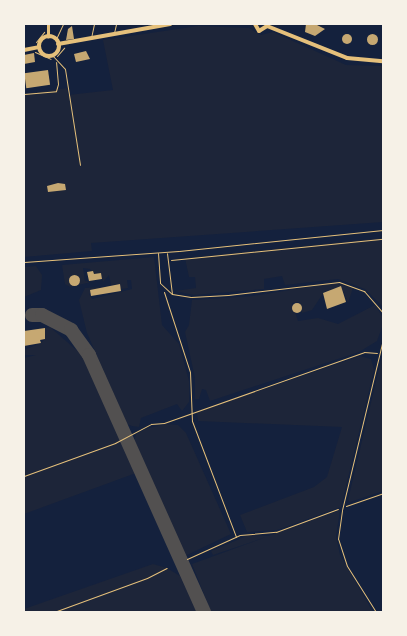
<!DOCTYPE html>
<style>
body{margin:0}
#map{position:relative;width:407px;height:636px;overflow:hidden;background:#14213d;font-family:"Crimson Pro",serif}
div>[style]{position:absolute}
[style*='--x']{left:calc(var(--x)*1px);top:calc(var(--y)*1px);width:calc(var(--w)*1px);rotate:calc(var(--a)*1deg)}
.green>*{inset:0;background:#1d2539}
.taxiway>*{height:14px;margin:-7px;padding:0 7px;transform-origin:7px;border-radius:7px;background:#525050}
.building>*{inset:0;background:#c6a872;transform-origin:0 0}
.round{border-radius:50%}
.path>*{height:1px;margin:-0.5px;padding:0 0.5px;transform-origin:0.5px;border-radius:0.5px;background:#e5c07b}
.service>*{height:1px;margin:-0.5px;padding:0 0.5px;transform-origin:0.5px;border-radius:0.5px;background:#e5c07b}
.minor>*{height:2.5px;margin:-1.25px;padding:0 1.25px;transform-origin:1.25px;border-radius:1.25px;background:#e5c07b}
.secondary>*{height:4px;margin:-2px;padding:0 2px;transform-origin:2px;border-radius:2px;background:#e5c07b}
.secondary>.ring{margin:-2px;padding:0;box-sizing:content-box;background:none;border:4px solid #e5c07b;border-radius:50%}
span{translate:-50% -50%;white-space:nowrap;text-align:center;line-height:1.15;-webkit-text-stroke:4.5px #f6f1e7;paint-order:stroke}
.frame{position:absolute;inset:0;border:25px solid #f6f1e7;pointer-events:none}
</style>
<div id="map">
<div class="green">
<div style="clip-path:polygon(198px 26px,249px 28px,261px 35px,273px 32px,346px 65px,383px 66px,383px 222px,91px 243px,92px 251px,24px 257px,24px 94px,67px 88px,68px 95px,113px 90px,103px 40px)"></div>
<div style="clip-path:polygon(373px 239px,383px 241px,383px 307px,365px 289px,338px 279px,285px 285px,282px 276px,264px 279px,264px 289px,194px 295px,175px 291px,196px 288px,195px 277px,189px 277px,185px 258px)"></div>
<div style="clip-path:polygon(154px 257px,162px 325px,179px 344px,189px 381px,189px 402px,182px 411px,177px 404px,141px 418px,139px 427px,132px 426px,127px 424px,87px 333px,79px 300px,85px 288px,100px 287px,89px 294px,92px 299px,132px 289px,131px 280px,127px 280px,128px 288px,121px 289px,120px 284px,111px 285px,109px 275px,103px 282px,101px 273px,94px 274px,90px 269px,83px 268px,85px 281px,91px 282px,70px 287px,65px 284px,62px 265px)"></div>
<div style="clip-path:polygon(36px 266px,42px 275px,41px 290px,24px 297px,24px 267px)"></div>
<div style="clip-path:polygon(334px 283px,353px 288px,348px 303px,341px 286px,324px 292px,312px 310px,302px 313px,299px 302px,292px 303px,298px 321px,318px 318px,338px 324px,375px 305px,382px 316px,382px 327px,377px 341px,359px 352px,210px 401px,206px 390px,202px 389px,199px 399px,195px 399px,195px 378px,185px 332px,189px 325px,192px 300px,253px 296px)"></div>
<div style="clip-path:polygon(50px 327px,82px 355px,136px 473px,24px 514px,24px 358px,36px 355px,24px 355px,24px 350px,41px 343px,45px 339px,45px 328px)"></div>
<div style="clip-path:polygon(383px 352px,383px 491px,350px 502px,348px 500px)"></div>
<div style="clip-path:polygon(360px 356px,371px 359px,374px 370px,341px 507px,277px 530px,247px 532px,240px 515px,314px 487px,327px 477px,342px 427px,198px 421px,197px 412px)"></div>
<div style="clip-path:polygon(166px 424px,178px 425px,186px 433px,231px 534px,185px 556px,134px 442px,136px 434px,145px 429px)"></div>
<div style="clip-path:polygon(340px 510px,336px 536px,340px 555px,373px 612px,211px 612px,192px 564px,266px 537px,213px 555px,211px 551px,249px 535px,268px 536px)"></div>
<div style="clip-path:polygon(153px 564px,167px 568px,180px 576px,197px 612px,24px 612px,24px 609px)"></div>
</div>
<div class="taxiway">
<div style="--x:32;--y:315;--w:10;--a:0"></div>
<div style="--x:42;--y:315;--w:33;--a:27"></div>
<div style="--x:71;--y:330;--w:31;--a:54"></div>
<div style="--x:89;--y:355;--w:282;--a:65.9"></div>
</div>
<div class="building">
<div style="clip-path:polygon(306px 24px,315px 24px,325px 29px,315px 36px,305px 32px)"></div>
<div style="clip-path:polygon(72px 26px,74px 39px,66px 40px,68px 29px)"></div>
<div class="round" style="left:366.5px;top:33.5px;width:11px;height:11px"></div>
<div class="round" style="left:342px;top:34px;width:10px;height:10px"></div>
<div style="clip-path:polygon(86px 51px,90px 59px,76px 62px,74px 54px)"></div>
<div style="clip-path:polygon(34px 53px,35px 62px,24px 64px,24px 55px)"></div>
<div style="left:48px;top:70px;width:15px;height:24px;rotate:82deg"></div>
<div style="clip-path:polygon(58px 183px,65px 184px,66px 190px,48px 192px,47px 186px)"></div>
<div style="clip-path:polygon(93px 271px,94px 274px,101px 273px,102px 279px,89px 281px,87px 272px)"></div>
<div class="round" style="left:68.5px;top:274.5px;width:11px;height:11px"></div>
<div style="clip-path:polygon(120px 284px,121px 291px,91px 296px,90px 290px)"></div>
<div style="clip-path:polygon(341px 286px,346px 302px,327px 309px,323px 293px)"></div>
<div class="round" style="left:292px;top:303px;width:10px;height:10px"></div>
<div style="clip-path:polygon(45px 328px,45px 339px,40px 340px,41px 343px,24px 346px,24px 331px)"></div>
</div>
<div class="path">
<div style="--x:36;--y:42;--w:13;--a:-51"></div>
<div style="--x:35;--y:52;--w:17;--a:24"></div>
<div style="--x:57;--y:56;--w:11;--a:-49"></div>
<div style="--x:171;--y:260;--w:213;--a:-5.7"></div>
<div style="--x:164;--y:292;--w:84;--a:72"></div>
<div style="--x:190;--y:372;--w:49;--a:87.7"></div>
<div style="--x:192;--y:421;--w:124;--a:69.2"></div>
<div style="--x:24;--y:476;--w:97;--a:-19.9"></div>
<div style="--x:115;--y:443;--w:41;--a:-27.8"></div>
<div style="--x:151;--y:424;--w:13;--a:-4"></div>
<div style="--x:164;--y:423;--w:212;--a:-19.5"></div>
<div style="--x:364;--y:352;--w:13;--a:4"></div>
<div style="--x:346;--y:506;--w:39;--a:-19"></div>
<div style="--x:187;--y:559;--w:58;--a:-24.4"></div>
<div style="--x:240;--y:535;--w:36;--a:-5"></div>
<div style="--x:276;--y:532;--w:66;--a:-20.4"></div>
<div style="--x:54;--y:612;--w:99;--a:-20.1"></div>
<div style="--x:147;--y:578;--w:22;--a:-27"></div>
</div>
<div class="service">
<div style="--x:114;--y:33;--w:9;--a:-77"></div>
<div style="--x:91;--y:38;--w:14;--a:-78"></div>
<div style="--x:56;--y:39;--w:17;--a:-65"></div>
<div style="--x:52;--y:55;--w:19;--a:47"></div>
<div style="--x:65;--y:69;--w:97;--a:81.1"></div>
<div style="--x:24;--y:94;--w:32;--a:-5"></div>
<div style="--x:56;--y:91;--w:7;--a:-74"></div>
<div style="--x:58;--y:84;--w:22;--a:-95"></div>
<div style="--x:158;--y:253;--w:30;--a:86"></div>
<div style="--x:160;--y:283;--w:16;--a:43"></div>
<div style="--x:172;--y:294;--w:41;--a:-97"></div>
<div style="--x:24;--y:262;--w:155;--a:-4.1"></div>
<div style="--x:179;--y:251;--w:205;--a:-5.9"></div>
<div style="--x:172;--y:294;--w:19;--a:9"></div>
<div style="--x:191;--y:297;--w:37;--a:-3"></div>
<div style="--x:228;--y:295;--w:112;--a:-6.7"></div>
<div style="--x:339;--y:282;--w:27;--a:20"></div>
<div style="--x:364;--y:291;--w:29;--a:49"></div>
<div style="--x:376;--y:612;--w:54;--a:-122.2"></div>
<div style="--x:347;--y:566;--w:28;--a:-108"></div>
<div style="--x:338;--y:539;--w:29;--a:-82"></div>
<div style="--x:342;--y:510;--w:176;--a:-76.5"></div>
</div>
<div class="minor">
<div style="--x:48;--y:37;--w:13;--a:-90"></div>
</div>
<div class="secondary">
<div style="--x:255;--y:24;--w:8;--a:60"></div>
<div style="--x:259;--y:31;--w:9;--a:-32"></div>
<div style="--x:267;--y:26;--w:86;--a:21.8"></div>
<div style="--x:347;--y:58;--w:36;--a:5"></div>
<div class="ring" style="left:39px;top:36px;width:16px;height:16px"></div>
<div style="--x:58;--y:44;--w:114;--a:-10.1"></div>
<div style="--x:24;--y:50;--w:15;--a:-11"></div>
</div>
<div class="frame"></div>
</div>
